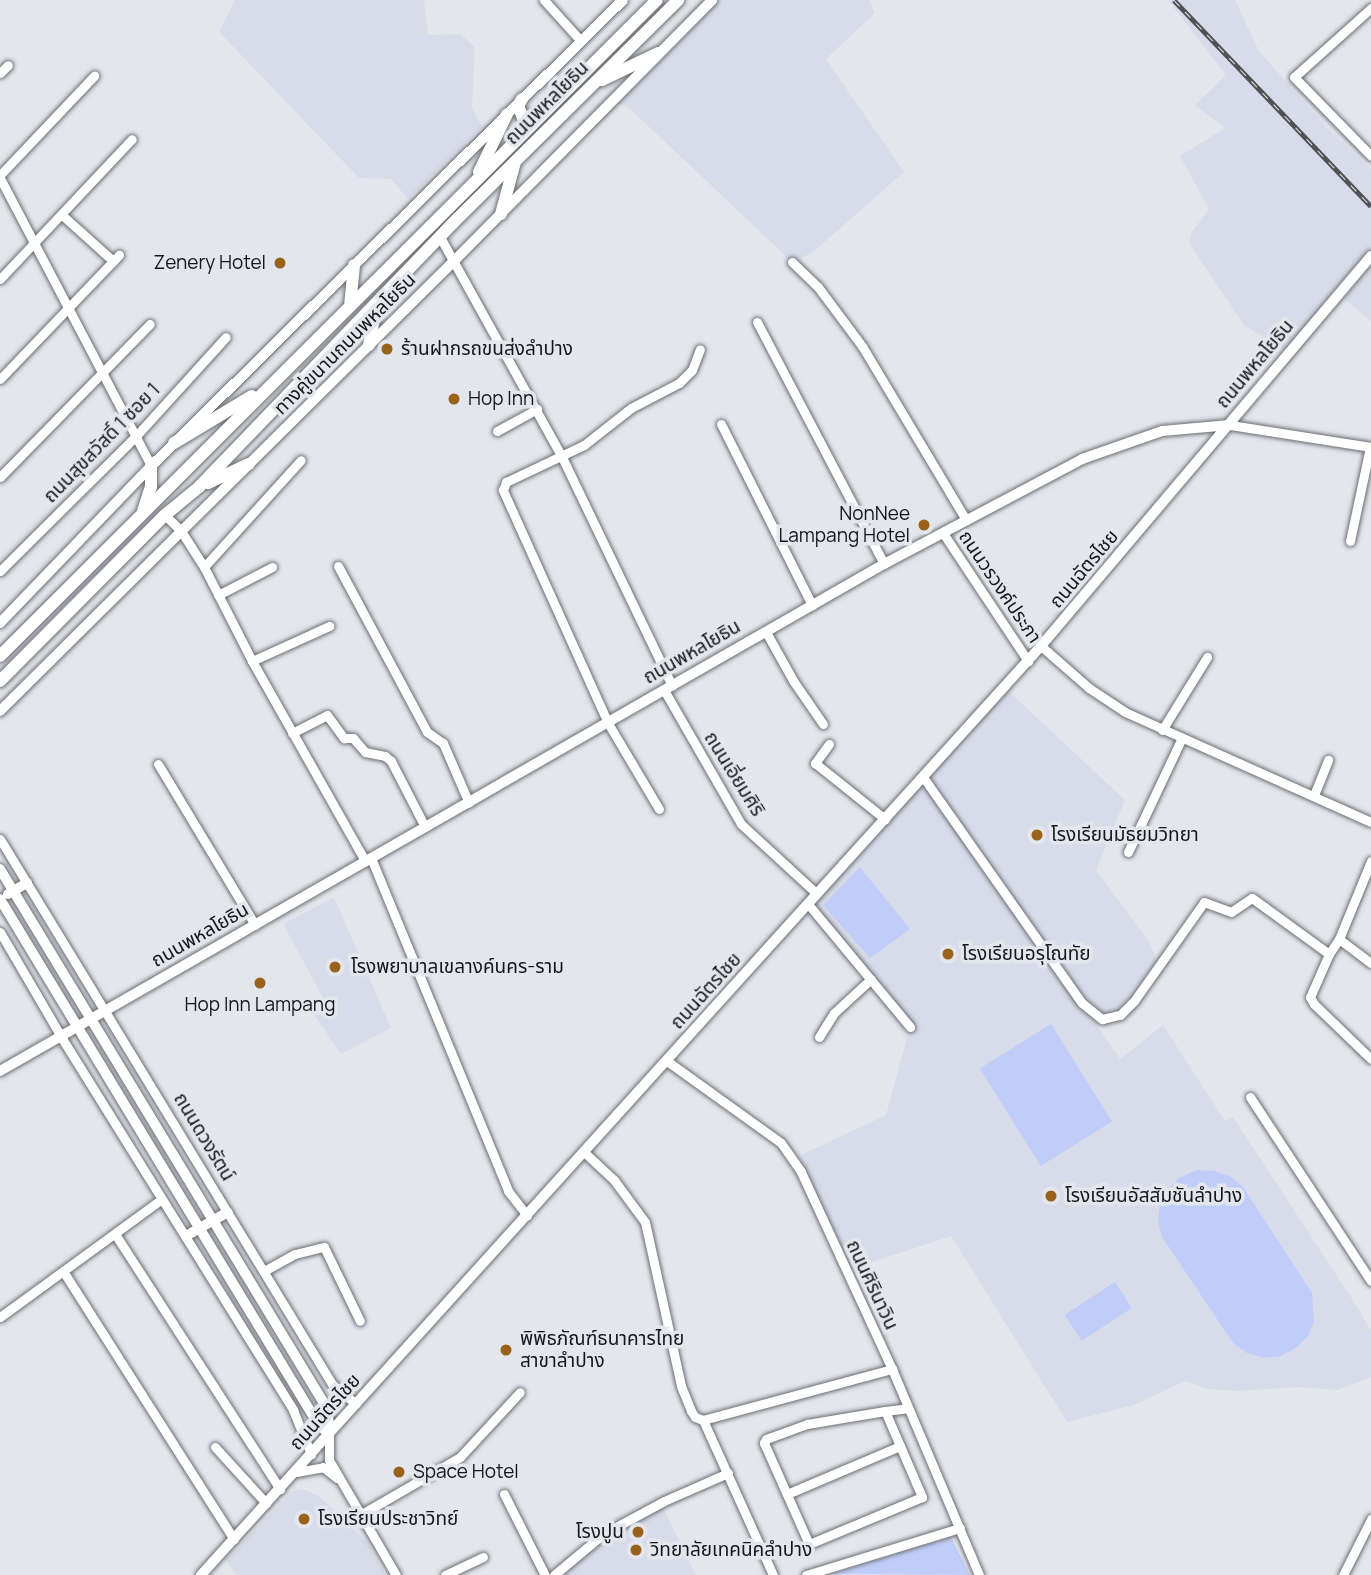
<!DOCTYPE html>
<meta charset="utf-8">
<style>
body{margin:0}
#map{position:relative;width:1371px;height:1575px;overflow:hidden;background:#e4e6ed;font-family:Manrope,"Noto Sans Thai",sans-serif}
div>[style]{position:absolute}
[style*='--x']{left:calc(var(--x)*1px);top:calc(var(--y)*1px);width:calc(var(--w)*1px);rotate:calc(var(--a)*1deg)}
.built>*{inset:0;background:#d8dcea}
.green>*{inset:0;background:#c1cdf9;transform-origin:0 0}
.roads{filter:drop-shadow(0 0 2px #6b6d73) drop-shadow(0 0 2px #6b6d73)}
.minor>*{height:9px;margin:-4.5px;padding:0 4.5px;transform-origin:4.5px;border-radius:4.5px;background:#fff}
.major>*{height:10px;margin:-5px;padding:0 5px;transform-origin:5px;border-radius:5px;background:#fff}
.highway>*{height:12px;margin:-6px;padding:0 6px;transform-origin:6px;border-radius:6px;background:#fff}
.rail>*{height:5px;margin-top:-2.5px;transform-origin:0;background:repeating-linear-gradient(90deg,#e4e6ed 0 8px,#505255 0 16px);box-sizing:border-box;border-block:2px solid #505255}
.dots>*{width:19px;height:19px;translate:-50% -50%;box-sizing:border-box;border:4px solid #e4e6ed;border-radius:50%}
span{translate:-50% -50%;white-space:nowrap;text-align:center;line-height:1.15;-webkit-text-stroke:7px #e4e6ed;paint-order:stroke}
.street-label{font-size:19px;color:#151618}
.poi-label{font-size:19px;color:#151618}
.right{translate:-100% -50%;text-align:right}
.left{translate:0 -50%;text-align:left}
</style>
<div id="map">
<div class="built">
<div style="clip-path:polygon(235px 0,424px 0,428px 35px,460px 34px,475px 47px,472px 107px,482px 127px,408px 199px,391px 179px,359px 178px,219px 32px)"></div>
<div style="clip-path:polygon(720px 0,869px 0,875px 13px,826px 59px,904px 172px,812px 253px,792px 262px,626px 105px,618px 104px)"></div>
<div style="clip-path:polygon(1168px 0,1235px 0,1259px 51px,1329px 130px,1371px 169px,1371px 259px,1366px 252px,1285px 350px,1244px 325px,1189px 243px,1192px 232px,1209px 209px,1180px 156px,1225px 128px,1195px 105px,1226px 75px)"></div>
<div style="clip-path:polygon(1371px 265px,1371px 321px,1344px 299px)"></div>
<div style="clip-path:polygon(1004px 687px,1125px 800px,1096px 870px,1148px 940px,1159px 965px,1120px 1015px,1102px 1019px,1084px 1006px,1120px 1059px,1163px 1025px,1225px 1121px,1233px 1117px,1358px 1308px,1371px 1331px,1371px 1377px,1337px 1390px,1299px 1387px,1238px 1391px,1208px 1389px,1185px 1381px,1134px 1405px,1067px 1422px,951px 1236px,851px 1269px,799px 1156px,886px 1115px,910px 1027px,808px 904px)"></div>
<div style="clip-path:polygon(334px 897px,391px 1028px,341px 1054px,315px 1016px,328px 1007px,283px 924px)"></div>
<div style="clip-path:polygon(303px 1489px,319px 1496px,368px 1543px,385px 1575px,236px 1575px,226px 1560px,293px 1491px)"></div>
<div style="clip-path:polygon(663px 1508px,696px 1575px,557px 1575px,610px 1533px)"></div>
</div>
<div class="green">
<div style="clip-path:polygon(860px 867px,910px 929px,870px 958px,823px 905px)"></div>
<div style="left:1051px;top:1024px;width:115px;height:84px;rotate:58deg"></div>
<div style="clip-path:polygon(1197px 1170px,1214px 1171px,1230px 1176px,1243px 1187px,1312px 1293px,1314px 1321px,1308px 1336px,1296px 1348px,1281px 1356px,1264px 1358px,1247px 1353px,1233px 1343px,1162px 1237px,1158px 1221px,1160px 1205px,1167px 1190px,1179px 1178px)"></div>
<div style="left:1115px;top:1282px;width:31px;height:60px;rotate:57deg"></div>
<div style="clip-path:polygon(951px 1537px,970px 1575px,832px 1574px)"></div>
</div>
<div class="roads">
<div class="minor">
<div style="--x:544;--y:0;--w:55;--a:47.9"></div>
<div style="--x:1371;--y:8;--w:103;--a:138.1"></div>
<div style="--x:1294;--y:77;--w:110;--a:45.7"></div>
<div style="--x:0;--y:73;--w:11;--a:-45"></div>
<div style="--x:0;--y:175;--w:137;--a:-46.5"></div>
<div style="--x:0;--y:178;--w:325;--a:62.3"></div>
<div style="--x:62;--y:215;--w:69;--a:42"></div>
<div style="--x:440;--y:237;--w:249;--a:61"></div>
<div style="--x:561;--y:455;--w:256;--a:64.3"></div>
<div style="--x:792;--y:262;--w:36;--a:44"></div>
<div style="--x:818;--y:287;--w:74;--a:53.3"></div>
<div style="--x:862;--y:346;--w:203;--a:59.1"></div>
<div style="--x:0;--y:279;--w:192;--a:-46.7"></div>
<div style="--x:757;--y:322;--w:273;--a:62.3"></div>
<div style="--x:0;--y:379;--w:172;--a:-46.2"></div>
<div style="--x:721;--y:424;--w:203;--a:63.3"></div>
<div style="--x:1230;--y:425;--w:143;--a:8.9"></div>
<div style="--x:497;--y:431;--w:46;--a:-28.8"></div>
<div style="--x:0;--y:477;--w:214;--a:-45.6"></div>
<div style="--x:165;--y:515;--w:23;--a:45"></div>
<div style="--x:181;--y:531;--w:43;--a:57.4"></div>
<div style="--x:204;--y:567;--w:106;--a:62.9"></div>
<div style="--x:252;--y:661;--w:230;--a:60.5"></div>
<div style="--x:943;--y:533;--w:154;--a:56.4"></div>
<div style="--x:1350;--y:541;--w:96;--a:-78"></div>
<div style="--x:338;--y:566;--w:188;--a:61.8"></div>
<div style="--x:427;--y:732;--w:19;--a:35"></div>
<div style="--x:443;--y:743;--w:65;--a:66.6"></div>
<div style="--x:204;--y:567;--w:144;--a:-47.8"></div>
<div style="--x:0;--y:571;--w:193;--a:-44.8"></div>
<div style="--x:137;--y:435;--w:132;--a:-47.8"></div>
<div style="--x:218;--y:595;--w:61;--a:-27.4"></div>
<div style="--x:766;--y:632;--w:57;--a:60.8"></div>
<div style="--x:794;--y:682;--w:51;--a:55.4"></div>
<div style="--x:1041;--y:646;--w:64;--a:41.2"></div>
<div style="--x:1089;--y:688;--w:43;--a:33.7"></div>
<div style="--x:1125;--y:712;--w:269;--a:24.1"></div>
<div style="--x:252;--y:661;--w:85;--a:-24.4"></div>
<div style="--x:664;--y:690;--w:155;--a:60.1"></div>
<div style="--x:741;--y:824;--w:103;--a:42.6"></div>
<div style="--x:1162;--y:730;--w:86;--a:-58.3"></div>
<div style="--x:292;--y:733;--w:39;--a:-27"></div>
<div style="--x:327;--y:715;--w:29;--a:54"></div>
<div style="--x:344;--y:738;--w:9;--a:0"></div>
<div style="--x:353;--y:738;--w:18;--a:49"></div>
<div style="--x:365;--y:752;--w:20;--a:11"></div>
<div style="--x:385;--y:756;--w:8;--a:40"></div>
<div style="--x:391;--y:761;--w:74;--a:62.7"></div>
<div style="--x:829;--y:744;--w:24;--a:126"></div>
<div style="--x:815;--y:763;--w:90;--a:38.7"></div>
<div style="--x:158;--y:764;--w:188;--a:58.9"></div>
<div style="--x:923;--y:777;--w:276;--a:54.9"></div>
<div style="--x:1082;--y:1003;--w:26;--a:39"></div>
<div style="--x:1102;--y:1019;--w:18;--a:-13"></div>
<div style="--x:1120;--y:1015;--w:20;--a:-45"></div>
<div style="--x:1134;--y:1001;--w:121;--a:-54.7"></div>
<div style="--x:1204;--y:902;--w:29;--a:20"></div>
<div style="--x:1231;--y:912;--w:25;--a:-34"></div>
<div style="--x:1252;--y:898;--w:95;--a:36"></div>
<div style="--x:1314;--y:795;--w:38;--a:-68"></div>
<div style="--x:659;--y:809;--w:100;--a:-120.7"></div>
<div style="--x:608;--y:723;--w:256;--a:-114.3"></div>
<div style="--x:503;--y:490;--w:9;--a:-69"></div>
<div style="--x:506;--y:482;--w:86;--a:-25.4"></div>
<div style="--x:584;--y:445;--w:60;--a:-38.2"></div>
<div style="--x:631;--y:408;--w:54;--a:-27.5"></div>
<div style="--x:679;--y:383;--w:18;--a:-45"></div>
<div style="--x:692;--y:370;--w:22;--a:-69"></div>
<div style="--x:0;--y:839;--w:638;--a:58.65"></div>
<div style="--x:332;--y:1384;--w:31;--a:40"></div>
<div style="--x:1128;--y:852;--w:124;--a:-64.7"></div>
<div style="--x:371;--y:858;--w:360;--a:67.6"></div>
<div style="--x:508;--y:1191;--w:31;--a:52"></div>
<div style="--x:1371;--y:861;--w:84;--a:112.3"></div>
<div style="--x:1339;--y:939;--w:18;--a:124"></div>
<div style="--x:1329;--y:954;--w:47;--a:113.8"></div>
<div style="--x:1310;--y:997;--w:8;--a:60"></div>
<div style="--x:1314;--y:1004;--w:79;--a:44"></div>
<div style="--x:808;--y:904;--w:160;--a:50.3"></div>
<div style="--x:0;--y:932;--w:125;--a:59.7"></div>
<div style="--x:63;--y:1040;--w:436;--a:58.1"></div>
<div style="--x:293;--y:1410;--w:48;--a:67.8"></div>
<div style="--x:1339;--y:939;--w:40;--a:37"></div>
<div style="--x:819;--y:1037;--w:28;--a:-58"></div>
<div style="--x:834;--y:1013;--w:50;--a:-42.6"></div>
<div style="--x:667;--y:1061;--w:140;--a:35.7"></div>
<div style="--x:781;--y:1143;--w:35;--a:55"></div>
<div style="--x:801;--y:1172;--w:217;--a:65.2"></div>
<div style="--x:892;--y:1369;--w:224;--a:67.1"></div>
<div style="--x:1250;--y:1097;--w:220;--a:56.7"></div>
<div style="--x:584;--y:1152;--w:41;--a:43"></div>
<div style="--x:614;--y:1180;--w:52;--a:53.6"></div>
<div style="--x:645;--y:1222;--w:168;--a:77.6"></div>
<div style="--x:681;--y:1386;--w:27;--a:68"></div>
<div style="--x:691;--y:1411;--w:7;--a:56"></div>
<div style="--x:695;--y:1417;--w:9;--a:21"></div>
<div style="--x:115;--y:1234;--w:304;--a:57.1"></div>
<div style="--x:63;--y:1271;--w:318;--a:57.5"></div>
<div style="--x:264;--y:1271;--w:35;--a:-29"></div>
<div style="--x:295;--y:1254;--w:30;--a:-14"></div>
<div style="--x:324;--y:1247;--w:82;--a:64.1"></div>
<div style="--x:0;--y:1317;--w:200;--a:-36.1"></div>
<div style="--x:885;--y:1411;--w:94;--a:66.7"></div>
<div style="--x:922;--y:1497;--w:122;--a:157.4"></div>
<div style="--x:809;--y:1544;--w:111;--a:-114"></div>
<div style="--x:764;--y:1443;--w:4;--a:-63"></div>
<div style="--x:766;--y:1439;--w:44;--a:-20.1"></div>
<div style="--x:807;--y:1424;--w:79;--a:-9.5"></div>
<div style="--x:885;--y:1411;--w:23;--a:-7"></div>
<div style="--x:329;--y:1435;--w:25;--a:90"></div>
<div style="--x:329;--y:1460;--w:133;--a:59.8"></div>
<div style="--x:215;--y:1447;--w:76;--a:47.7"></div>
<div style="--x:296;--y:1472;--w:27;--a:-10"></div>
<div style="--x:323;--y:1467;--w:18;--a:38"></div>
<div style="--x:504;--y:1494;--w:91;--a:63.2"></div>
<div style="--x:787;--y:1494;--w:123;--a:-23"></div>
<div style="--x:360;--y:1515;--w:116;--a:-30.1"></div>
<div style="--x:460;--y:1457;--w:88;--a:-47.3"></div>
<div style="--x:445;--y:1575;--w:42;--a:-25.3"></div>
<div style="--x:554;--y:1575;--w:64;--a:-39.9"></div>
<div style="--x:603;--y:1534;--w:69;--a:-28.4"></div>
<div style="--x:664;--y:1501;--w:70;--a:-23.6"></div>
<div style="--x:773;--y:1575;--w:170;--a:-114.3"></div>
<div style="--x:703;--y:1420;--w:196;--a:-15.1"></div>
<div style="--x:806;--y:1575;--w:161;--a:-17"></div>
<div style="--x:1343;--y:1575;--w:63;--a:-63.4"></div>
</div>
<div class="major">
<div style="--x:0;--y:623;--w:218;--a:-46.1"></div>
<div style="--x:151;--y:466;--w:663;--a:-44.63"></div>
<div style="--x:0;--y:711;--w:639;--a:-44.75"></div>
<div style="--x:454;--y:261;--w:367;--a:-45.3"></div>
<div style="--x:0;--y:869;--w:633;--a:58.77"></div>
<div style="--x:328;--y:1410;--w:25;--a:88"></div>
<div style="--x:8;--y:894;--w:22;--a:-30"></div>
<div style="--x:0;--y:899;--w:608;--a:58.79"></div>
<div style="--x:315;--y:1419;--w:21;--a:49"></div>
<div style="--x:0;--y:1071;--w:1019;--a:-29.84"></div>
<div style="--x:884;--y:564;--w:224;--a:-27.9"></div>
<div style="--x:1082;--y:459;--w:85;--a:-19.3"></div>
<div style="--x:1162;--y:431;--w:68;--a:-5"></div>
<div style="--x:186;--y:1236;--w:48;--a:-29.7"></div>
<div style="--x:201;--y:1575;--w:1252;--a:-47.88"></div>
<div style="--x:1041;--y:646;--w:511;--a:-49.76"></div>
</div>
<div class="highway">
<div style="--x:602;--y:80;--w:62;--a:-25.7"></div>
<div style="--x:522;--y:99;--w:8;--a:120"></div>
<div style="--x:518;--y:106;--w:13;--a:67"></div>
<div style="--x:523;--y:118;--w:17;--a:-10"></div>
<div style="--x:479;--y:172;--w:64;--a:-64.2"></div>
<div style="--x:501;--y:214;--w:54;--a:-74.9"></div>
<div style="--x:350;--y:306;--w:41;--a:-84.4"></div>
<div style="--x:369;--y:345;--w:43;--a:-79.2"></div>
<div style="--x:174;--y:443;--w:91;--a:-31.1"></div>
<div style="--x:208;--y:483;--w:45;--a:-24.9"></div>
<div style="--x:143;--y:511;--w:25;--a:-72"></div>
<div style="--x:151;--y:487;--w:21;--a:-90"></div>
<div style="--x:0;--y:656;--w:928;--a:-44.96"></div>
<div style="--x:0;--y:681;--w:234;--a:-45.2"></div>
<div style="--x:165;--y:515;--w:44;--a:-39.5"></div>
<div style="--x:199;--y:487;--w:373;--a:-46.1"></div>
<div style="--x:458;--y:218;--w:310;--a:-44.7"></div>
</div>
</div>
<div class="rail">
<div style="--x:1174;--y:0;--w:285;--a:46.3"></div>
</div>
<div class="dots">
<div style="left:280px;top:263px;background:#98621b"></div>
<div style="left:387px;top:349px;background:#98621b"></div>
<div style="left:454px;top:399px;background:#98621b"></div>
<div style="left:924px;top:525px;background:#98621b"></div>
<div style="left:1037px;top:835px;background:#98621b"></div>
<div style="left:948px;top:954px;background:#98621b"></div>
<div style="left:335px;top:967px;background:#98621b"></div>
<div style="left:260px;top:983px;background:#98621b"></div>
<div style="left:1051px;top:1196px;background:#98621b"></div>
<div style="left:506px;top:1350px;background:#98621b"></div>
<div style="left:399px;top:1472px;background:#98621b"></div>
<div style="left:304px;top:1519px;background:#98621b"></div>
<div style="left:638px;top:1532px;background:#98621b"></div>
<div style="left:636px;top:1550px;background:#98621b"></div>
</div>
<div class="street-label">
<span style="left:547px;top:103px;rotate:-45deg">ถนนพหลโยธิน</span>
<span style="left:345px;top:344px;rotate:-45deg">ทางคู่ขนานถนนพหลโยธิน</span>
<span style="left:1255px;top:364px;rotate:-50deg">ถนนพหลโยธิน</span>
<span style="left:102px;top:443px;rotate:-46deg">ถนนสุขสวัสดิ์ 1 ซอย 1</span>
<span style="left:1084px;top:569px;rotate:-50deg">ถนนฉัตรไชย</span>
<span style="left:1000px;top:587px;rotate:56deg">ถนนวรวงค์ประภา</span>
<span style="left:692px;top:652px;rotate:-30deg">ถนนพหลโยธิน</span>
<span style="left:734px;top:774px;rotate:58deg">ถนนเอี่ยมศิริ</span>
<span style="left:200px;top:935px;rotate:-30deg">ถนนพหลโยธิน</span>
<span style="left:706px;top:991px;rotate:-48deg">ถนนฉัตรไชย</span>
<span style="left:204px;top:1137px;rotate:59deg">ถนนดวงรัตน์</span>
<span style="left:872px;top:1285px;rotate:65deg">ถนนศิรินาวิน</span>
<span style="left:325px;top:1412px;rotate:-48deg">ถนนฉัตรไชย</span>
</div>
<div class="poi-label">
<span class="right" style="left:266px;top:263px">Zenery Hotel</span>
<span class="left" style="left:401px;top:349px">ร้านฝากรถขนส่งลำปาง</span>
<span class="left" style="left:468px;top:399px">Hop Inn</span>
<span class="right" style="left:910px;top:525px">NonNee<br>Lampang Hotel</span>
<span class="left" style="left:1051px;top:835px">โรงเรียนมัธยมวิทยา</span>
<span class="left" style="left:962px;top:954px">โรงเรียนอรุโณทัย</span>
<span class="left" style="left:351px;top:967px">โรงพยาบาลเขลางค์นคร-ราม</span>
<span style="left:260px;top:1005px">Hop Inn Lampang</span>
<span class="left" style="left:1065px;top:1196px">โรงเรียนอัสสัมชันลำปาง</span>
<span class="left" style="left:520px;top:1350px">พิพิธภัณฑ์ธนาคารไทย<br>สาขาลำปาง</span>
<span class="left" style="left:413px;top:1472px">Space Hotel</span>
<span class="left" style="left:318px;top:1519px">โรงเรียนประชาวิทย์</span>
<span class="right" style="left:624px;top:1532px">โรงปูน</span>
<span class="left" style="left:650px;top:1550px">วิทยาลัยเทคนิคลำปาง</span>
</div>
</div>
